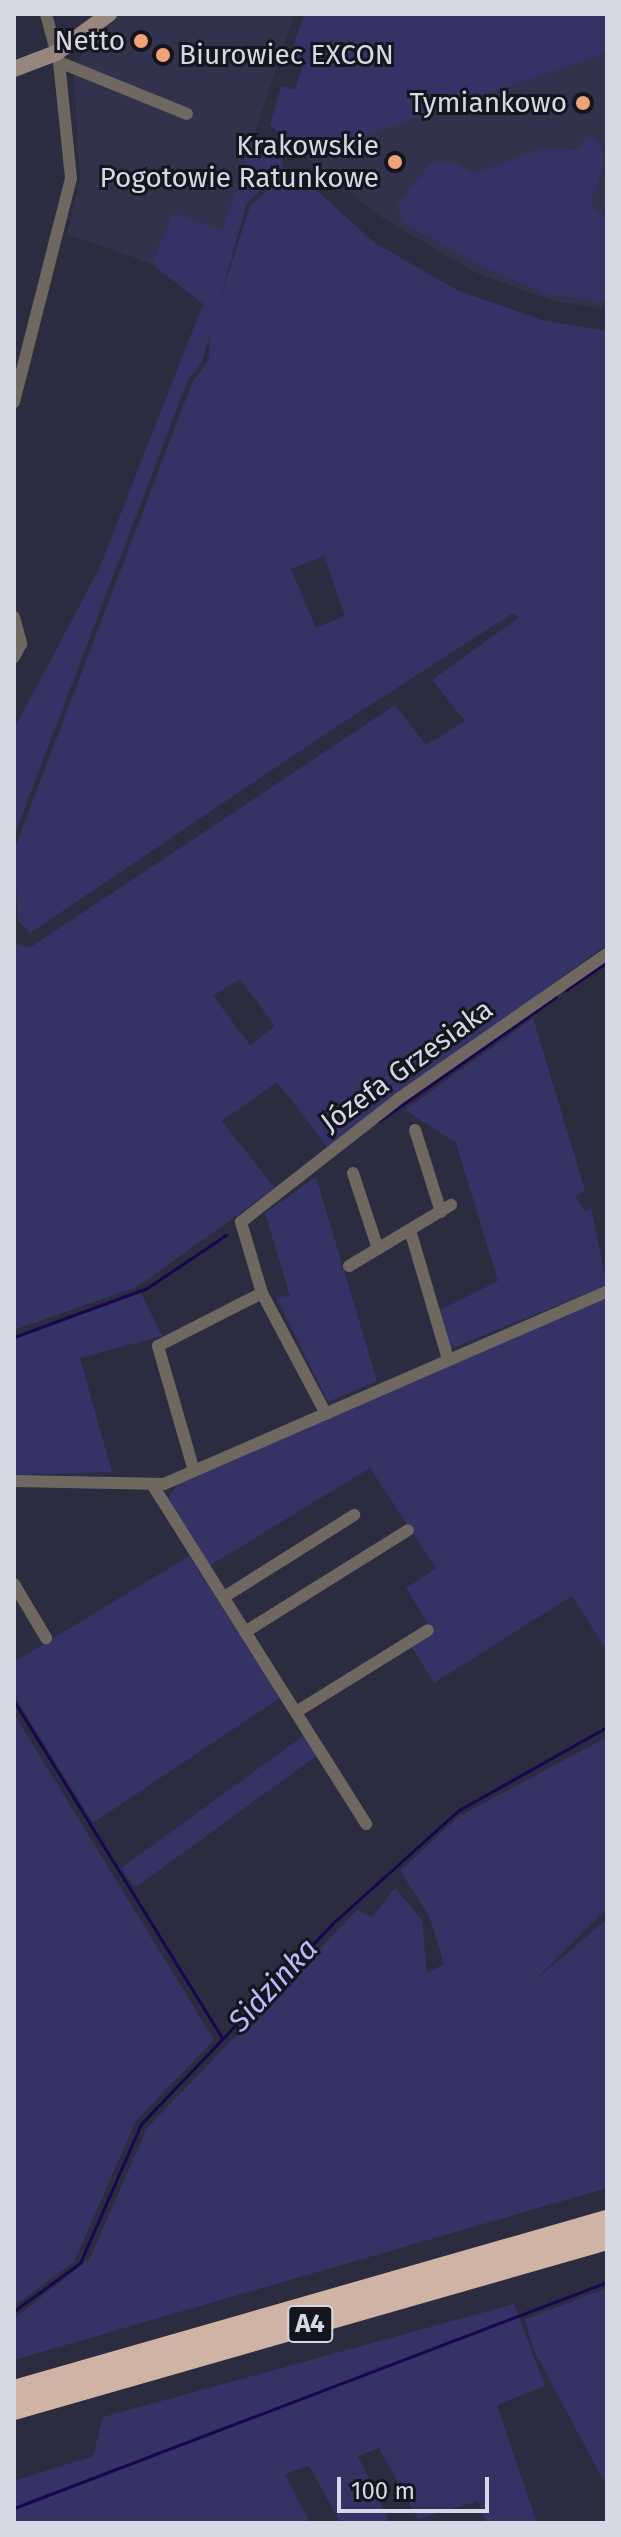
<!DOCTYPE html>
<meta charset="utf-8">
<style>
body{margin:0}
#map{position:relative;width:621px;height:2537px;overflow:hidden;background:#2b2c40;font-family:"Fira Sans",sans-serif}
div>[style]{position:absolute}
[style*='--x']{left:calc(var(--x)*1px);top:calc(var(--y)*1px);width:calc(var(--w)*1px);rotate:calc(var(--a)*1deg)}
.built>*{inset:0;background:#32324d}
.green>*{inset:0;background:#353266;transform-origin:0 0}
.stream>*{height:3px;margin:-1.5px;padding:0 1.5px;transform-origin:1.5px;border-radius:1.5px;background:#190550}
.minor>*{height:12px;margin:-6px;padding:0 6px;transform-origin:6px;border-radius:6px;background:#716761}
.secondary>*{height:16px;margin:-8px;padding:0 8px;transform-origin:8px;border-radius:8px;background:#97867d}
.motorway>*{height:22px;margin:-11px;padding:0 11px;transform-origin:11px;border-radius:11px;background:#cfb4a6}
.dots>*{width:22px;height:22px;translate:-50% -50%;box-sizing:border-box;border:4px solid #15151e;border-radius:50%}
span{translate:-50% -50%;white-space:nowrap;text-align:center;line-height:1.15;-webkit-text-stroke:6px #15151e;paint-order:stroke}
.shield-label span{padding:2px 6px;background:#15151e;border:2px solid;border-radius:6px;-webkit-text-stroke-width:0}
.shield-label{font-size:26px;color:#d7d8e5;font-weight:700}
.poi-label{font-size:28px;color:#d7d8e5}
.right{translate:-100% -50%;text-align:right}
.left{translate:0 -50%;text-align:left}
.street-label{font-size:28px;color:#d7d8e5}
.water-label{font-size:30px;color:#b9bafb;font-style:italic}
.frame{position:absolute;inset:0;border:16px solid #d7d8e5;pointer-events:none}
.scale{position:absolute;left:337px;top:2477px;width:152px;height:36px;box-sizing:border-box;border:4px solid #d7d8e5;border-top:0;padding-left:10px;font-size:24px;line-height:28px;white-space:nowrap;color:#d7d8e5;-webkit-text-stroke:6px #15151e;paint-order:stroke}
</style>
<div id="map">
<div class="built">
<div style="clip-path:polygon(121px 14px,294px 14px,222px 231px,173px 213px,152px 264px,67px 234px,80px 178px,74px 75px,83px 50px)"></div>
<div style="clip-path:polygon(607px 53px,607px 309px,553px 301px,474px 272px,381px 217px,304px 156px)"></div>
</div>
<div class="green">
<div style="clip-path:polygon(304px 14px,607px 14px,607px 53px,304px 156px,270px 125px,281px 86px,295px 90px,303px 65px,289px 60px)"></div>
<div style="clip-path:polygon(587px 137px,598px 140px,604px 160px,591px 203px,607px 221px,607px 302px,550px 295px,484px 267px,404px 223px,397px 205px,430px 164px,455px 162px,472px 174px,544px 148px,577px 150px)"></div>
<div style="clip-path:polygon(252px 141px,281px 154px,283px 169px,247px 203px,202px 362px,187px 382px,14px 836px,14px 729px,99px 569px,203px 304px,152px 264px,173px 213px,222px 231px)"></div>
<div style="clip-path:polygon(evenodd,292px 168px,375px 243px,457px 290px,542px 320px,607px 331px,607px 944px,328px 1148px,277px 1082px,222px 1121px,275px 1188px,137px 1287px,14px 1330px,14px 943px,31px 947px,395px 705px,426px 745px,465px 721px,432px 680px,518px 618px,513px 613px,333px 729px,30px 933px,18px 921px,14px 850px,192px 383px,209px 359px,210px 330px,250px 206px,292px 168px,324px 556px,345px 616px,316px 628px,291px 569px,324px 556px,292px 168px,240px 979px,275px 1026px,250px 1045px,213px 996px,240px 979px)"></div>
<div style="clip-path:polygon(533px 1018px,585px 1190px,575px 1197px,585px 1211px,591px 1208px,607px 1285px,450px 1349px,438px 1311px,498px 1281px,456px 1143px,405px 1110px)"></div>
<div style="clip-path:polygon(316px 1177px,377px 1381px,328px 1402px,276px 1297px,290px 1296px,265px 1213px)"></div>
<div style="clip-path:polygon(141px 1293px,162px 1336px,80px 1358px,112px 1472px,14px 1475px,14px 1338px)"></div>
<div style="clip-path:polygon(607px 1296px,607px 1651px,572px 1596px,434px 1683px,410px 1644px,432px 1630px,406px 1588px,436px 1568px,370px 1468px,209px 1566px,168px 1498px,178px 1484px)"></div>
<div style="clip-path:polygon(189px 1556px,280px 1698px,93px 1823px,14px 1695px,14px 1662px)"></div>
<div style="clip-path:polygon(14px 1714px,214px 2040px,136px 2121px,74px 2262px,14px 2306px)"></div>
<div style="left:303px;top:1736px;width:24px;height:225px;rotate:54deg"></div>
<div style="clip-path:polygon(607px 1737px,607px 1908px,532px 1983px,607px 1919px,607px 2188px,14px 2360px,14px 2319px,90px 2258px,147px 2128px,357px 1910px,372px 1917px,395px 1888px,422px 1920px,427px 1973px,444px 1964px,429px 1916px,400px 1871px,458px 1817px)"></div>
<div style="clip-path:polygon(607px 2288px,607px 2484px,606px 2485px,533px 2349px,525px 2319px)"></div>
<div style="clip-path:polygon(514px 2304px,545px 2386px,497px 2405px,537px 2523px,486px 2523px,478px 2501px,418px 2519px,379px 2448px,358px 2456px,390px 2523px,330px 2523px,339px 2520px,309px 2466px,285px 2474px,310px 2523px,14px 2523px,14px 2481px,93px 2456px,103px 2417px)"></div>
</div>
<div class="stream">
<div style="--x:566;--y:990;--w:50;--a:-34.3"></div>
<div style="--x:379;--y:1121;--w:216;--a:-35"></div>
<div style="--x:14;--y:1337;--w:142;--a:-20.2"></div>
<div style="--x:147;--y:1288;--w:95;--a:-33.9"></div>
<div style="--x:14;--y:1701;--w:396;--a:58.3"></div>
<div style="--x:14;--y:2311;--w:82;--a:-36"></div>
<div style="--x:80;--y:2263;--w:152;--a:-66.3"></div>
<div style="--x:141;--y:2124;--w:278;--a:-46.3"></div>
<div style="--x:333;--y:1923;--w:169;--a:-41.9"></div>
<div style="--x:459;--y:1810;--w:170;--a:-29.3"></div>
<div style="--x:14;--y:2508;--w:635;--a:-20.86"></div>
</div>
<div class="minor">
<div style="--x:59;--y:62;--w:138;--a:22.1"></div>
<div style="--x:14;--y:402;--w:231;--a:-75.7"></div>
<div style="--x:71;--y:178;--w:117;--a:-95.9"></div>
<div style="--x:59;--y:62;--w:50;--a:-105.2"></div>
<div style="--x:14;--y:617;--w:28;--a:75"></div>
<div style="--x:21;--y:644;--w:15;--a:118"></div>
<div style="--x:415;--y:1130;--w:86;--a:72.4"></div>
<div style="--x:353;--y:1173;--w:80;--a:71.8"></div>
<div style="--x:410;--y:1230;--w:134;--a:73.6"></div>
<div style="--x:349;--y:1266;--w:119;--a:-30.9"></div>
<div style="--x:326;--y:1414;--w:137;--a:-117.9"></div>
<div style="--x:262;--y:1293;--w:74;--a:-106.5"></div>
<div style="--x:241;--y:1222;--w:203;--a:-38"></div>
<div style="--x:401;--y:1097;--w:251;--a:-34.8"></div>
<div style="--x:194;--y:1471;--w:130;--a:-106.1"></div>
<div style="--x:158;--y:1346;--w:117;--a:-27"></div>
<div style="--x:14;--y:1481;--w:150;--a:1.1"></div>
<div style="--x:164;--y:1484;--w:483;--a:-23.5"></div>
<div style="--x:152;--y:1484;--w:402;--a:57.8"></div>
<div style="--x:14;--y:1584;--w:63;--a:59.3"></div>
<div style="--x:224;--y:1597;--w:154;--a:-32.2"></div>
<div style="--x:245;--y:1632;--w:192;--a:-32"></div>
<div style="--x:296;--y:1712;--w:155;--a:-31.8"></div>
</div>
<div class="secondary">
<div style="--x:14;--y:69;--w:45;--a:-20.9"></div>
<div style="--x:56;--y:53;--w:66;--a:-36.3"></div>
</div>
<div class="motorway">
<div style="--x:14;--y:2391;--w:617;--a:-16"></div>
<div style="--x:14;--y:2409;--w:617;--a:-16"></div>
</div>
<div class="dots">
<div style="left:141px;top:41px;background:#efa377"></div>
<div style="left:163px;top:55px;background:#efa377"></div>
<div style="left:583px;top:103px;background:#efa377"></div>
<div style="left:395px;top:162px;background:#efa377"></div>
</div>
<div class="shield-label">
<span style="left:310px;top:2324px">A4</span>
</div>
<div class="poi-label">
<span class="right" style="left:125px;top:41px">Netto</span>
<span class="left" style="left:179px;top:55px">Biurowiec EXCON</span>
<span class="right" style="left:567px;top:103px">Tymiankowo</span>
<span class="right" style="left:379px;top:162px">Krakowskie<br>Pogotowie Ratunkowe</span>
</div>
<div class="street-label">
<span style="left:407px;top:1066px;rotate:-36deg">Józefa Grzesiaka</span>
</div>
<div class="water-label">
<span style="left:273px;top:1985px;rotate:-47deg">Sidzinka</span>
</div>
<div class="frame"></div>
<div class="scale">100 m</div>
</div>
